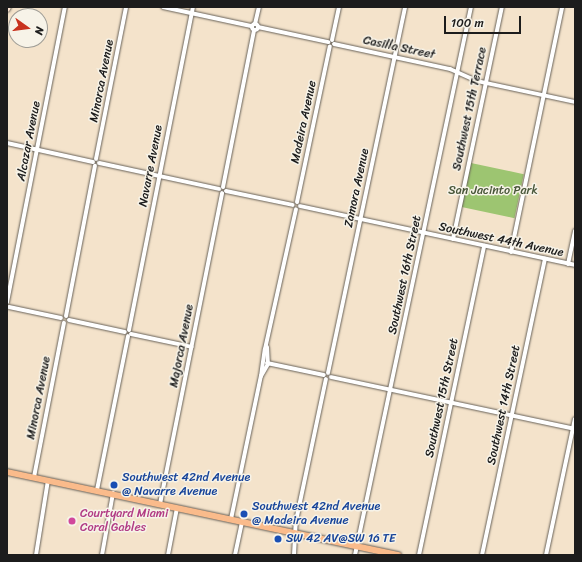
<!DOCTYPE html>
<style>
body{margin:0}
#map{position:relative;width:582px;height:562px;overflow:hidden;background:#f4e3cb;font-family:Sriracha,sans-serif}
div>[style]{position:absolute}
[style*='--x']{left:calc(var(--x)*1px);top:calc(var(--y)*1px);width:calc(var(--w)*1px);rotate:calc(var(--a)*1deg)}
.green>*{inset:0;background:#9dc571;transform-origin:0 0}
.roads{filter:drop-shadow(0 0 1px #686259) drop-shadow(0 0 1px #686259)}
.street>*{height:4px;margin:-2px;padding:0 2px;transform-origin:2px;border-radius:2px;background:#fff}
.street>.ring{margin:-2px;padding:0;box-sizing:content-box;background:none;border:4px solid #fff;border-radius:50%}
.secondary>*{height:5.5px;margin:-2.75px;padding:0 2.75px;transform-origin:2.75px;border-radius:2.75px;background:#fde4d1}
.primary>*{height:6px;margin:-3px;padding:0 3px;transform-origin:3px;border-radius:3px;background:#fabb8b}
.dots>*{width:11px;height:11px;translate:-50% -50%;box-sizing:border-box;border:2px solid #f7f3e8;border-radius:50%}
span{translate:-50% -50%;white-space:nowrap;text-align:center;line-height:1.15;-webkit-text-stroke:3px #f7f3e8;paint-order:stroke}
.street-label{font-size:12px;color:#1c1c1c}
.park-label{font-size:12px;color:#49573a}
.transit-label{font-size:12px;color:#164399}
.left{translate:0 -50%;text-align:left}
.hotel-label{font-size:12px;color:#b23c85}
.frame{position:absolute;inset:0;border:8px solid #1c1c1c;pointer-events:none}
.north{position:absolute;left:8px;top:8px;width:40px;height:40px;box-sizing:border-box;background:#f7f3e8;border:1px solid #9f9d96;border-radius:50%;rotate:104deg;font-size:11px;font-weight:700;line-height:16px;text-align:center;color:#1c1c1c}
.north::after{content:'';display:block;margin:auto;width:14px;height:18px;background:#c8321e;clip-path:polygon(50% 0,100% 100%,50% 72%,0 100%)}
.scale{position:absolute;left:444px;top:16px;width:77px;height:18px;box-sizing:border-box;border:2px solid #1c1c1c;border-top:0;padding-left:5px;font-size:12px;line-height:14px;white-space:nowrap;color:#1c1c1c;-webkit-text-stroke:3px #f7f3e8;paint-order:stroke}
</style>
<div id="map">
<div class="green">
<div style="left:471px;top:163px;width:54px;height:45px;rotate:12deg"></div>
</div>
<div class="roads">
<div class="street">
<div style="--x:163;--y:7;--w:90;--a:12.2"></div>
<div class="ring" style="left:252px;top:24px;width:2px;height:2px"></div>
<div style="--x:255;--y:24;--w:17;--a:-77"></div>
<div style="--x:258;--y:27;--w:72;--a:12.1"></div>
<div style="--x:332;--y:40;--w:34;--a:-78"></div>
<div style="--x:334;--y:44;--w:119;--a:12.2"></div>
<div style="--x:450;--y:69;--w:30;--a:24"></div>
<div style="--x:477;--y:81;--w:100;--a:12.1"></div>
<div style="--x:7;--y:143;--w:88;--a:12.5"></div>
<div style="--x:96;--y:159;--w:155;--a:-78.8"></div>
<div style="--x:99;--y:163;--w:123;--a:12.2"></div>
<div style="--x:223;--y:187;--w:160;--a:-78.8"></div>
<div style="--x:226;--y:191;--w:68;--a:11.8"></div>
<div style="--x:297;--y:202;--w:159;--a:-78.1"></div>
<div style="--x:300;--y:206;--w:281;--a:12.1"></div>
<div style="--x:453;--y:239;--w:237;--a:-78.1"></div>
<div style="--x:511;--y:252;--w:250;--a:-78.2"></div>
<div style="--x:568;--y:264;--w:34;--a:-78"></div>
<div style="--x:7;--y:302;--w:301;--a:-78.9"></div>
<div style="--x:9;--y:307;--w:53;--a:11.9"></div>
<div style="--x:66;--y:316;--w:153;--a:-79.1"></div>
<div style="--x:69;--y:320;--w:57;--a:12.1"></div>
<div style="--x:129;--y:330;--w:329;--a:-78.8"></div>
<div style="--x:131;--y:334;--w:62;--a:12"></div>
<div style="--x:267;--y:347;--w:17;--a:87"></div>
<div style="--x:268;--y:364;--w:14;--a:120"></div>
<div style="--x:261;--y:376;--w:27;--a:-82"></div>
<div style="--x:265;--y:349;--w:143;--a:-77.5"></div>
<div style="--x:267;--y:363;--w:58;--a:11.9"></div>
<div style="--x:328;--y:373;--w:374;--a:-78.1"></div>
<div style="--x:331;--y:377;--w:249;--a:12"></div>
<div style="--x:34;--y:477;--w:157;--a:-79"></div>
<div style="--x:97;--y:490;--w:157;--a:-78.6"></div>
<div style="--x:160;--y:504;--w:317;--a:-78.7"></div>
<div style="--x:231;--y:519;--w:146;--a:-78.2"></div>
<div style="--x:36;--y:555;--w:76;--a:-80.9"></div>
<div style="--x:102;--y:555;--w:63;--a:-79.9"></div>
<div style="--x:168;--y:555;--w:48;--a:-79.2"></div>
<div style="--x:235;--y:555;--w:34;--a:-78"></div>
<div style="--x:294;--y:555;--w:34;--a:-87"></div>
<div style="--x:296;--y:521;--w:145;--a:-78.1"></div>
<div style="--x:355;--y:555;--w:560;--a:-78.05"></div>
<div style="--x:419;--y:555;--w:316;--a:-78.1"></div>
<div style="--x:482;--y:555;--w:303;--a:-78"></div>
<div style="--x:546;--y:555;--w:139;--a:-78"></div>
</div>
<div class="secondary">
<div style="--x:7;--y:9;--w:2;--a:-63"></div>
</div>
<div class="primary">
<div style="--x:7;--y:472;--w:400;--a:12"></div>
</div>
</div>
<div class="dots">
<div style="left:114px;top:485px;background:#1a4fb4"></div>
<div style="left:244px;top:514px;background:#1a4fb4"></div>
<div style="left:72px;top:521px;background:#d1479c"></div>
<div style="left:278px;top:539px;background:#1a4fb4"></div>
</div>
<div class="street-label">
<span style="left:399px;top:48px;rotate:12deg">Casilla Street</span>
<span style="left:102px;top:81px;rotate:-79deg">Minorca Avenue</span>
<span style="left:470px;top:109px;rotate:-78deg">Southwest 15th Terrace</span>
<span style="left:304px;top:122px;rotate:-78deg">Madeira Avenue</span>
<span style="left:29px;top:141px;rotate:-79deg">Alcazar Avenue</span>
<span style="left:151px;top:166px;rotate:-79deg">Navarre Avenue</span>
<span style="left:357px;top:188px;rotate:-78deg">Zamora Avenue</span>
<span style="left:501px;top:240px;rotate:12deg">Southwest 44th Avenue</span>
<span style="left:405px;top:275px;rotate:-78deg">Southwest 16th Street</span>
<span style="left:182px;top:346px;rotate:-79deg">Majorca Avenue</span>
<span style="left:39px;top:398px;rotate:-79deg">Minorca Avenue</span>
<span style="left:442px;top:398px;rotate:-78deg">Southwest 15th Street</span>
<span style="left:504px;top:405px;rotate:-78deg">Southwest 14th Street</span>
</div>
<div class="park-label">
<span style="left:493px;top:191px">San Jacinto Park</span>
</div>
<div class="transit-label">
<span class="left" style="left:122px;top:485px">Southwest 42nd Avenue<br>@ Navarre Avenue</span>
<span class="left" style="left:252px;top:514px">Southwest 42nd Avenue<br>@ Madeira Avenue</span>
<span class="left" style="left:286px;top:539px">SW 42 AV@SW 16 TE</span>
</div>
<div class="hotel-label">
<span class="left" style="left:80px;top:521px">Courtyard Miami<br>Coral Gables</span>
</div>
<div class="frame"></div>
<div class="north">N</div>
<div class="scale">100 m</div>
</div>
